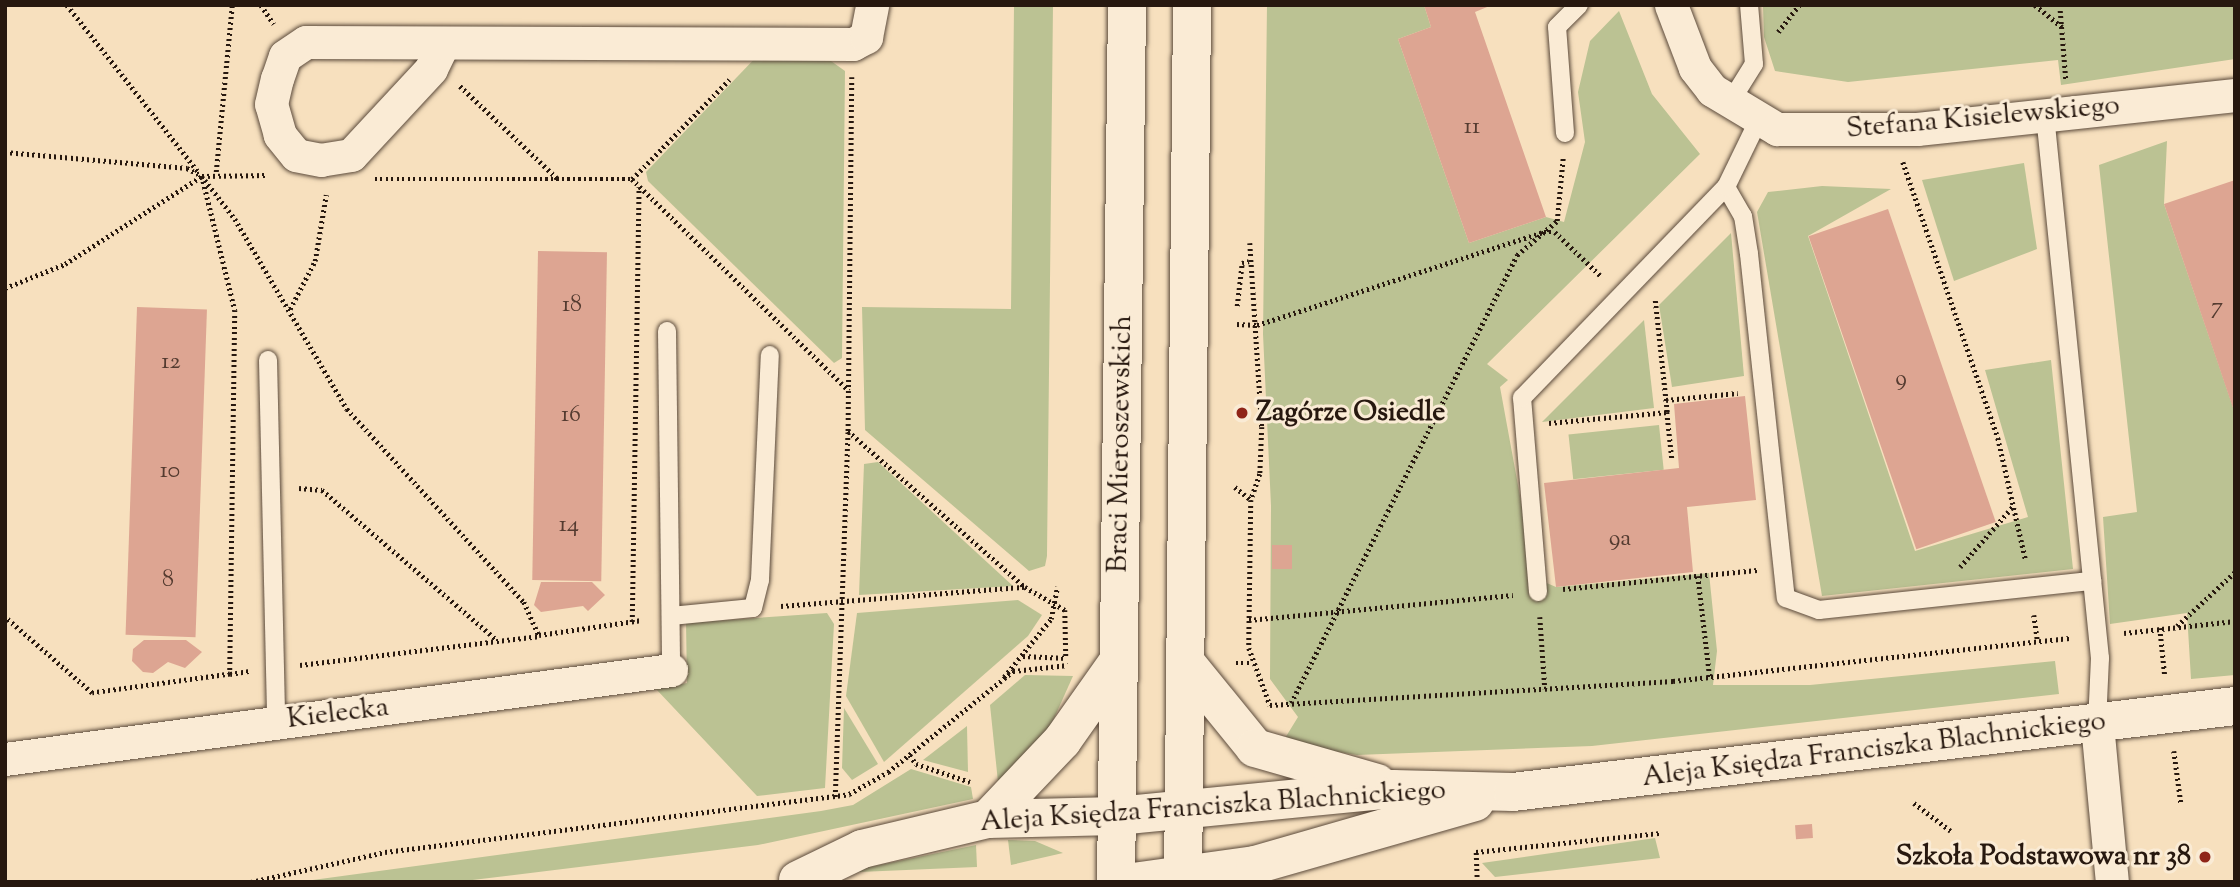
<!DOCTYPE html>
<meta charset="utf-8">
<style>
body{margin:0}
#map{position:relative;width:2240px;height:887px;overflow:hidden;background:#f7e0be;font-family:"Sorts Mill Goudy",serif}
div>[style]{position:absolute}
[style*='--x']{left:calc(var(--x)*1px);top:calc(var(--y)*1px);width:calc(var(--w)*1px);rotate:calc(var(--a)*1deg)}
.green>*{inset:0;background:#bbc293;transform-origin:0 0}
.building>*{inset:0;background:#dda592;transform-origin:0 0}
.path>*{height:4.5px;margin-top:-2.25px;transform-origin:0;background:repeating-linear-gradient(90deg,#27180f 0 2px,transparent 0 5.5px)}
.roads{filter:drop-shadow(0 0 2px #5b4a3b) drop-shadow(0 0 2px #5b4a3b)}
.lane>*{height:18px;margin:-9px;padding:0 9px;transform-origin:9px;border-radius:9px;background:#faebd5}
.street>*{height:33px;margin:-16.5px;padding:0 16.5px;transform-origin:16.5px;border-radius:16.5px;background:#faebd5}
.secondary>*{height:38px;margin:-19px;padding:0 19px;transform-origin:19px;border-radius:19px;background:#faebd5}
.dots>*{width:19px;height:19px;translate:-50% -50%;box-sizing:border-box;border:4px solid #faebd5;border-radius:50%}
span{translate:-50% -50%;white-space:nowrap;text-align:center;line-height:1.15;-webkit-text-stroke:6px #faebd5;paint-order:stroke}
.number-label{font-size:24px;color:#543b30}
.number-label span{-webkit-text-stroke-width:0}
.street-label{font-size:28px;color:#27180f}
.poi-label{font-size:28px;color:#27180f;font-weight:700}
.left{translate:0 -50%;text-align:left}
.right{translate:-100% -50%;text-align:right}
.frame{position:absolute;inset:0;border:7px solid #27180f;pointer-events:none}
</style>
<div id="map">
<div class="green">
<div style="clip-path:polygon(1014px 5px,1053px 5px,1047px 556px,1045px 566px,1029px 571px,865px 430px,862px 307px,1011px 309px)"></div>
<div style="clip-path:polygon(1267px 5px,1424px 5px,1431px 27px,1398px 39px,1469px 243px,1546px 217px,1564px 222px,1585px 142px,1578px 92px,1590px 41px,1619px 11px,1652px 94px,1700px 154px,1487px 364px,1508px 380px,1500px 387px,1535px 578px,1556px 587px,1709px 573px,1717px 651px,1713px 685px,1810px 685px,2055px 661px,2059px 694px,1592px 746px,1357px 755px,1282px 743px,1298px 717px,1270px 679px,1271px 506px,1263px 334px)"></div>
<div style="clip-path:polygon(1763px 5px,2235px 5px,2235px 59px,2061px 85px,2058px 60px,1848px 82px,1775px 71px,1764px 37px)"></div>
<div style="clip-path:polygon(761px 52px,824px 56px,845px 71px,842px 358px,834px 363px,648px 181px,646px 172px)"></div>
<div style="clip-path:polygon(2167px 141px,2164px 204px,2235px 413px,2235px 675px,2191px 679px,2187px 613px,2110px 624px,2103px 517px,2137px 512px,2099px 165px)"></div>
<div style="clip-path:polygon(2024px 163px,2037px 249px,1954px 281px,1922px 180px)"></div>
<div style="clip-path:polygon(1822px 186px,1891px 189px,1808px 236px,1915px 551px,2028px 517px,1985px 370px,2051px 360px,2073px 569px,1822px 596px,1757px 212px,1768px 192px)"></div>
<div style="clip-path:polygon(1731px 233px,1744px 376px,1672px 387px,1659px 305px)"></div>
<div style="clip-path:polygon(1644px 320px,1654px 408px,1542px 422px)"></div>
<div style="left:1659px;top:425px;width:45px;height:91px;rotate:84deg"></div>
<div style="clip-path:polygon(878px 462px,1013px 586px,859px 595px,864px 464px)"></div>
<div style="clip-path:polygon(1018px 600px,1042px 615px,1028px 636px,884px 762px,846px 696px,857px 613px)"></div>
<div style="clip-path:polygon(827px 613px,834px 624px,825px 788px,757px 796px,656px 689px,687px 683px,686px 623px)"></div>
<div style="clip-path:polygon(1025px 675px,1073px 676px,1047px 734px,998px 782px,990px 705px)"></div>
<div style="clip-path:polygon(844px 708px,878px 764px,852px 780px,842px 768px)"></div>
<div style="clip-path:polygon(967px 726px,968px 772px,923px 760px)"></div>
<div style="clip-path:polygon(911px 769px,971px 787px,973px 799px,758px 845px,456px 882px,298px 882px,821px 811px,853px 805px)"></div>
<div style="clip-path:polygon(1655px 838px,1660px 858px,1495px 877px,1482px 863px)"></div>
<div style="clip-path:polygon(1008px 840px,1035px 841px,1063px 853px,1011px 865px)"></div>
<div style="clip-path:polygon(976px 845px,977px 867px,859px 872px,860px 869px)"></div>
</div>
<div class="building">
<div style="clip-path:polygon(1424px 5px,1492px 5px,1475px 12px,1546px 217px,1469px 243px,1398px 39px,1431px 27px)"></div>
<div style="clip-path:polygon(2235px 180px,2235px 411px,2234px 411px,2164px 204px)"></div>
<div style="left:1888px;top:209px;width:331px;height:84px;rotate:71deg"></div>
<div style="left:538px;top:251px;width:69px;height:329px;rotate:1deg"></div>
<div style="left:137px;top:307px;width:70px;height:328px;rotate:2deg"></div>
<div style="clip-path:polygon(1745px 396px,1756px 500px,1687px 507px,1693px 572px,1556px 587px,1544px 483px,1679px 468px,1674px 404px)"></div>
<div style="left:1272px;top:545px;width:20px;height:24px"></div>
<div style="clip-path:polygon(541px 582px,592px 582px,605px 595px,588px 611px,583px 606px,541px 612px,534px 605px)"></div>
<div style="clip-path:polygon(144px 640px,186px 640px,202px 652px,185px 668px,168px 662px,153px 673px,143px 672px,132px 661px,133px 649px)"></div>
<div style="left:1812px;top:824px;width:14px;height:17px;rotate:86deg"></div>
</div>
<div class="path">
<div style="--x:67;--y:5;--w:214;--a:51.8"></div>
<div style="--x:261;--y:5;--w:23;--a:56"></div>
<div style="--x:2035;--y:5;--w:35;--a:39"></div>
<div style="--x:2060;--y:5;--w:75;--a:85.4"></div>
<div style="--x:1778;--y:32;--w:34;--a:-52"></div>
<div style="--x:852;--y:77;--w:354;--a:90.6"></div>
<div style="--x:848;--y:431;--w:236;--a:41.4"></div>
<div style="--x:1025;--y:587;--w:46;--a:29.9"></div>
<div style="--x:1065;--y:610;--w:48;--a:88.8"></div>
<div style="--x:460;--y:86;--w:135;--a:43.5"></div>
<div style="--x:5;--y:152;--w:183;--a:5"></div>
<div style="--x:187;--y:168;--w:17;--a:28"></div>
<div style="--x:202;--y:176;--w:138;--a:76.2"></div>
<div style="--x:235;--y:310;--w:364;--a:90.8"></div>
<div style="--x:230;--y:674;--w:139;--a:172.2"></div>
<div style="--x:92;--y:693;--w:116;--a:-138.9"></div>
<div style="--x:1903;--y:162;--w:292;--a:71"></div>
<div style="--x:1998;--y:438;--w:126;--a:77.2"></div>
<div style="--x:216;--y:172;--w:168;--a:-84.5"></div>
<div style="--x:375;--y:179;--w:257;--a:0"></div>
<div style="--x:632;--y:179;--w:303;--a:44.3"></div>
<div style="--x:632;--y:179;--w:139;--a:-45.6"></div>
<div style="--x:205;--y:180;--w:49;--a:52.4"></div>
<div style="--x:235;--y:219;--w:221;--a:59.5"></div>
<div style="--x:347;--y:409;--w:262;--a:47.5"></div>
<div style="--x:524;--y:602;--w:36;--a:66"></div>
<div style="--x:539;--y:635;--w:104;--a:-8.3"></div>
<div style="--x:1250;--y:243;--w:184;--a:86.3"></div>
<div style="--x:1262;--y:427;--w:47;--a:92.4"></div>
<div style="--x:1260;--y:474;--w:28;--a:109"></div>
<div style="--x:1251;--y:500;--w:148;--a:90.8"></div>
<div style="--x:1249;--y:648;--w:61;--a:69.8"></div>
<div style="--x:1270;--y:705;--w:404;--a:-3.4"></div>
<div style="--x:1673;--y:681;--w:399;--a:-6.2"></div>
<div style="--x:5;--y:288;--w:65;--a:-21.8"></div>
<div style="--x:65;--y:264;--w:163;--a:-32.7"></div>
<div style="--x:202;--y:176;--w:63;--a:-0.9"></div>
<div style="--x:1237;--y:306;--w:43;--a:-83.4"></div>
<div style="--x:1242;--y:263;--w:7;--a:-16"></div>
<div style="--x:290;--y:309;--w:54;--a:-62.5"></div>
<div style="--x:315;--y:261;--w:67;--a:-80.5"></div>
<div style="--x:1237;--y:324;--w:20;--a:3"></div>
<div style="--x:1257;--y:325;--w:302;--a:-18"></div>
<div style="--x:1544;--y:232;--w:11;--a:0"></div>
<div style="--x:1555;--y:232;--w:65;--a:43.8"></div>
<div style="--x:1666;--y:400;--w:72;--a:-5.6"></div>
<div style="--x:1667;--y:412;--w:47;--a:83.9"></div>
<div style="--x:1549;--y:423;--w:119;--a:-5.3"></div>
<div style="--x:1667;--y:412;--w:114;--a:-96.1"></div>
<div style="--x:1235;--y:487;--w:21;--a:39"></div>
<div style="--x:299;--y:488;--w:23;--a:5"></div>
<div style="--x:322;--y:490;--w:230;--a:40.6"></div>
<div style="--x:1960;--y:567;--w:82;--a:-48.9"></div>
<div style="--x:1698;--y:576;--w:103;--a:83.3"></div>
<div style="--x:1563;--y:589;--w:195;--a:-5.6"></div>
<div style="--x:781;--y:606;--w:244;--a:-4.5"></div>
<div style="--x:2034;--y:615;--w:27;--a:82"></div>
<div style="--x:1540;--y:617;--w:72;--a:86"></div>
<div style="--x:1249;--y:620;--w:265;--a:-5.4"></div>
<div style="--x:632;--y:622;--w:435;--a:-89.1"></div>
<div style="--x:2177;--y:626;--w:79;--a:-43"></div>
<div style="--x:2160;--y:628;--w:48;--a:84.1"></div>
<div style="--x:2124;--y:633;--w:112;--a:-6.2"></div>
<div style="--x:1023;--y:656;--w:44;--a:2.6"></div>
<div style="--x:1236;--y:663;--w:16;--a:0"></div>
<div style="--x:300;--y:665;--w:240;--a:-6.9"></div>
<div style="--x:230;--y:674;--w:20;--a:-9"></div>
<div style="--x:1004;--y:677;--w:75;--a:-51"></div>
<div style="--x:1051;--y:619;--w:33;--a:-79"></div>
<div style="--x:1291;--y:703;--w:502;--a:-63.23"></div>
<div style="--x:1517;--y:255;--w:52;--a:-40.4"></div>
<div style="--x:1557;--y:221;--w:63;--a:-84.6"></div>
<div style="--x:2174;--y:751;--w:52;--a:82.3"></div>
<div style="--x:910;--y:755;--w:11;--a:56"></div>
<div style="--x:916;--y:764;--w:57;--a:18.4"></div>
<div style="--x:835;--y:797;--w:365;--a:-88"></div>
<div style="--x:1914;--y:803;--w:46;--a:37.1"></div>
<div style="--x:251;--y:882;--w:137;--a:-12.6"></div>
<div style="--x:385;--y:852;--w:468;--a:-7.1"></div>
<div style="--x:849;--y:794;--w:45;--a:-29.4"></div>
<div style="--x:888;--y:772;--w:161;--a:-38.9"></div>
<div style="--x:1013;--y:671;--w:55;--a:-6.2"></div>
<div style="--x:1477;--y:882;--w:30;--a:-92"></div>
<div style="--x:1476;--y:852;--w:186;--a:-5.9"></div>
</div>
<div class="roads">
<div class="lane">
<div style="--x:1729;--y:104;--w:47;--a:-58"></div>
<div style="--x:1754;--y:64;--w:59;--a:-94.8"></div>
<div style="--x:2045;--y:115;--w:546;--a:84.22"></div>
<div style="--x:2100;--y:658;--w:66;--a:92.6"></div>
<div style="--x:1565;--y:133;--w:106;--a:-94.3"></div>
<div style="--x:1557;--y:27;--w:31;--a:-45"></div>
<div style="--x:1726;--y:187;--w:34;--a:60"></div>
<div style="--x:1743;--y:216;--w:38;--a:81"></div>
<div style="--x:1749;--y:254;--w:346;--a:83.9"></div>
<div style="--x:1786;--y:598;--w:35;--a:20"></div>
<div style="--x:1819;--y:610;--w:275;--a:-6.1"></div>
<div style="--x:667;--y:331;--w:339;--a:89.3"></div>
<div style="--x:268;--y:360;--w:362;--a:88.7"></div>
<div style="--x:1538;--y:592;--w:195;--a:-94.7"></div>
<div style="--x:1522;--y:398;--w:293;--a:-46"></div>
<div style="--x:1726;--y:187;--w:76;--a:-64.1"></div>
<div style="--x:671;--y:616;--w:82;--a:-5.6"></div>
<div style="--x:753;--y:608;--w:29;--a:-76"></div>
<div style="--x:760;--y:580;--w:225;--a:-87.5"></div>
</div>
<div class="street">
<div style="--x:1671;--y:5;--w:67;--a:69.1"></div>
<div style="--x:1695;--y:68;--w:28;--a:52"></div>
<div style="--x:1712;--y:90;--w:76;--a:31"></div>
<div style="--x:1777;--y:129;--w:140;--a:0"></div>
<div style="--x:1917;--y:129;--w:320;--a:-6.1"></div>
<div style="--x:442;--y:46;--w:25;--a:116"></div>
<div style="--x:431;--y:69;--w:117;--a:132.9"></div>
<div style="--x:351;--y:155;--w:30;--a:171"></div>
<div style="--x:321;--y:160;--w:25;--a:-169"></div>
<div style="--x:296;--y:155;--w:26;--a:-129"></div>
<div style="--x:280;--y:135;--w:32;--a:-106"></div>
<div style="--x:271;--y:104;--w:26;--a:-77"></div>
<div style="--x:277;--y:79;--w:24;--a:-71"></div>
<div style="--x:285;--y:56;--w:25;--a:-34"></div>
<div style="--x:306;--y:42;--w:547;--a:0.21"></div>
<div style="--x:853;--y:44;--w:15;--a:-28"></div>
<div style="--x:866;--y:37;--w:33;--a:-79"></div>
<div style="--x:2097;--y:724;--w:159;--a:84.6"></div>
<div style="--x:5;--y:759;--w:672;--a:-7.61"></div>
</div>
<div class="secondary">
<div style="--x:1186;--y:663;--w:109;--a:50.9"></div>
<div style="--x:1255;--y:748;--w:127;--a:16"></div>
<div style="--x:988;--y:819;--w:108;--a:-46.5"></div>
<div style="--x:1062;--y:741;--w:95;--a:-54.8"></div>
<div style="--x:798;--y:880;--w:71;--a:-25.8"></div>
<div style="--x:862;--y:849;--w:130;--a:-13.4"></div>
<div style="--x:988;--y:819;--w:129;--a:-1.3"></div>
<div style="--x:1117;--y:816;--w:277;--a:-5.6"></div>
<div style="--x:1393;--y:789;--w:120;--a:1.4"></div>
<div style="--x:1513;--y:792;--w:727;--a:-6.79"></div>
<div style="--x:1116;--y:882;--w:877;--a:-89.28"></div>
<div style="--x:1133;--y:882;--w:123;--a:-7.9"></div>
<div style="--x:1255;--y:865;--w:229;--a:-16"></div>
<div style="--x:1183;--y:882;--w:877;--a:-89.41"></div>
</div>
</div>
<div class="dots">
<div style="left:1242px;top:413px;background:#8f2418"></div>
<div style="left:2205px;top:857px;background:#8f2418"></div>
</div>
<div class="number-label">
<span style="left:1472px;top:128px">11</span>
<span style="left:572px;top:306px">18</span>
<span style="left:2217px;top:308px">7</span>
<span style="left:171px;top:363px">12</span>
<span style="left:1901px;top:380px">9</span>
<span style="left:571px;top:416px">16</span>
<span style="left:170px;top:472px">10</span>
<span style="left:569px;top:526px">14</span>
<span style="left:1620px;top:540px">9a</span>
<span style="left:168px;top:581px">8</span>
</div>
<div class="street-label">
<span style="left:1983px;top:118px;rotate:-5deg">Stefana Kisielewskiego</span>
<span style="left:1121px;top:444px;rotate:-89deg">Braci Mieroszewskich</span>
<span style="left:338px;top:714px;rotate:-7deg">Kielecka</span>
<span style="left:1874px;top:750px;rotate:-7deg">Aleja Księdza Franciszka Blachnickiego</span>
<span style="left:1213px;top:807px;rotate:-4deg">Aleja Księdza Franciszka Blachnickiego</span>
</div>
<div class="poi-label">
<span class="left" style="left:1256px;top:413px">Zagórze Osiedle</span>
<span class="right" style="left:2191px;top:857px">Szkoła Podstawowa nr 38</span>
</div>
<div class="frame"></div>
</div>
